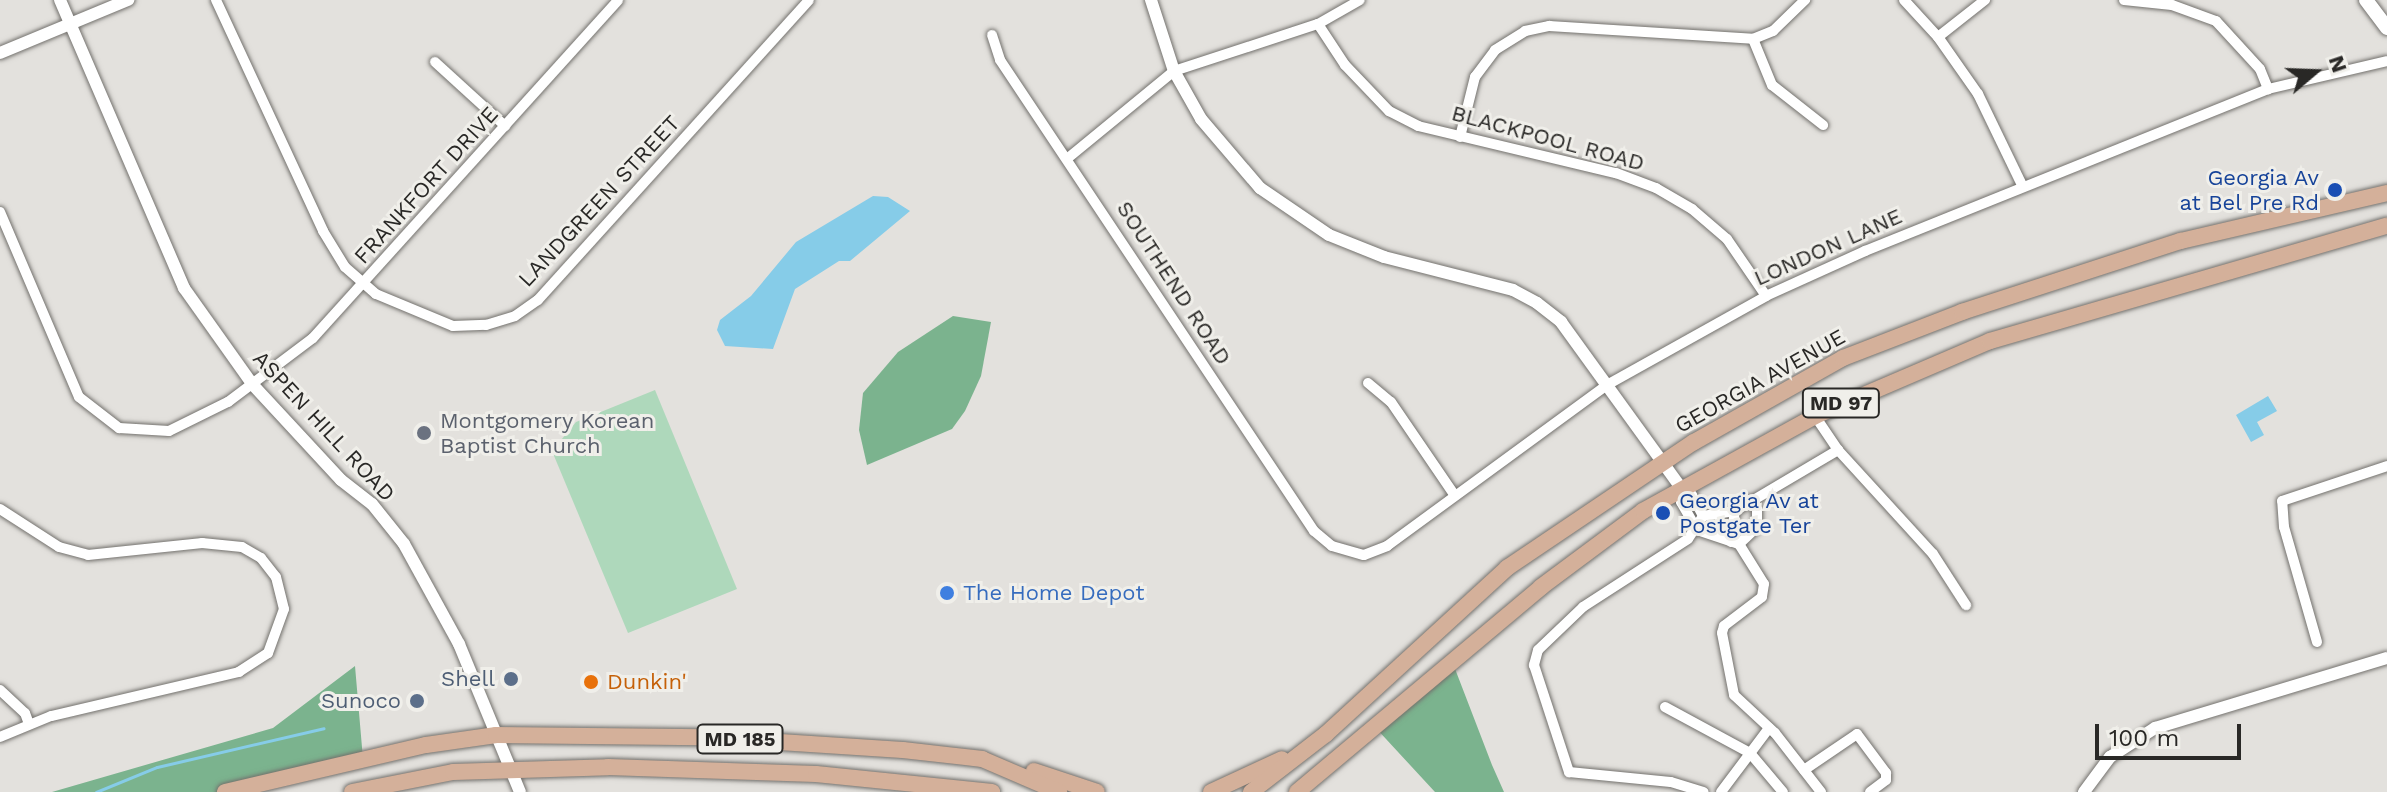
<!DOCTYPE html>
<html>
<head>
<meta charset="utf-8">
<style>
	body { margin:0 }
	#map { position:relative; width:2387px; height:792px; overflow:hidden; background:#e3e1dd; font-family:"Work Sans",sans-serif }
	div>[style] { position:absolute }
	.green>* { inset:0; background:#aed8bb }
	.forest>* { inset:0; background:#7bb38e }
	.water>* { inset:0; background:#86cce8 }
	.stream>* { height:3px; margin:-1.5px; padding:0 1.5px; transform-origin:1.5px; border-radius:1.5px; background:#86cce8 }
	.roads { filter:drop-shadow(0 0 2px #73716d) drop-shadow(0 0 2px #73716d) }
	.minor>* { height:10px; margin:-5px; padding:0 5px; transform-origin:5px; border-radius:5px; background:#fff }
	.tertiary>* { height:12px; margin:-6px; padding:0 6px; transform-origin:6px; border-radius:6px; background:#fff }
	.secondary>* { height:14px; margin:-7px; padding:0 7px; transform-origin:7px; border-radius:7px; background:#fff }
	.primary>* { height:16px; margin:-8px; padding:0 8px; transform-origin:8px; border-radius:8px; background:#d4b09a }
	.dots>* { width:22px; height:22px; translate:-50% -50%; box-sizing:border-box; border:4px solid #f0efea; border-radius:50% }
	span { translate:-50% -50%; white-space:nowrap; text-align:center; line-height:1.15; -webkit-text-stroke:6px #f0efea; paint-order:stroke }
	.shield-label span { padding:2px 6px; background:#f0efea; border:2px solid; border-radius:6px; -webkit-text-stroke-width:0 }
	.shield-label { font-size:20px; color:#292826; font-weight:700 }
	.street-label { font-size:22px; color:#292826 }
	.transit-label { font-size:22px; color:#164399 }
	.right { translate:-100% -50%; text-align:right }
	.left { translate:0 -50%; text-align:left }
	.worship-label { font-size:22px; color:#5b616d }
	.shop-label { font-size:22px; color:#366cbe }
	.service-label { font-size:22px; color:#4e5e75 }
	.food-label { font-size:22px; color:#c56008 }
	.north { position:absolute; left:2275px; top:32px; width:80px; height:80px; -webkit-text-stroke:6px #f0efea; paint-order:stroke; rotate:71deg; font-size:22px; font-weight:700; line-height:32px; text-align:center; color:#292826 }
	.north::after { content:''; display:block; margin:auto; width:28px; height:36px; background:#292826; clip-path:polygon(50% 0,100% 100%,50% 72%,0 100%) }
	.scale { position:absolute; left:2095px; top:724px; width:146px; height:36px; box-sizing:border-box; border:4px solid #292826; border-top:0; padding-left:10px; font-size:24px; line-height:28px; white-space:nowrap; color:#292826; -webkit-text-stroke:6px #f0efea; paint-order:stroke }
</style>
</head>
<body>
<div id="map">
	<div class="green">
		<i style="clip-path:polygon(655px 390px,737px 589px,628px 633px,552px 451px,576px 422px)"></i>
	</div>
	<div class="forest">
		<i style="clip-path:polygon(953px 316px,991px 322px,981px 376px,965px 411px,952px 429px,867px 465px,859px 430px,863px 393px,898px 352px)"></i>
		<i style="clip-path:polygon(1452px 661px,1492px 765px,1504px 792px,1435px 792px,1374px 726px)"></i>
		<i style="clip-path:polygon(355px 666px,363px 759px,225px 792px,52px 792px,273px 728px)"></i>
	</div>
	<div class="water">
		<i style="clip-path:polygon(873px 196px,888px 197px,910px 211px,850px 261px,839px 261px,795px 289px,773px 349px,725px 346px,717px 330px,720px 320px,751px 296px,796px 242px)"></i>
		<i style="clip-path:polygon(2268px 396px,2277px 411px,2257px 422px,2264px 435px,2251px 442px,2236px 415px)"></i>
	</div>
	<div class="stream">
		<i style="left:96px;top:792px;width:66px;rotate:-22.3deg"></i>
		<i style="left:157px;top:767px;width:171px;rotate:-13.1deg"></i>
	</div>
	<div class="roads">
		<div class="minor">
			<i style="left:216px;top:0;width:255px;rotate:65.1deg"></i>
			<i style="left:323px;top:231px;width:42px;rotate:58.6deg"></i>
			<i style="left:345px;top:267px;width:41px;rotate:41.1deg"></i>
			<i style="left:376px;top:294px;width:83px;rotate:22.6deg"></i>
			<i style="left:453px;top:326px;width:33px;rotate:-2deg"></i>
			<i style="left:486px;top:325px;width:30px;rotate:-17deg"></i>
			<i style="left:515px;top:316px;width:28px;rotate:-35deg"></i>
			<i style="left:538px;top:300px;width:404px;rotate:-47.9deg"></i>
			<i style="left:1904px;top:0;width:50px;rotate:47.4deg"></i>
			<i style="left:1938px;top:37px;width:70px;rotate:54.9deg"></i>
			<i style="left:1978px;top:94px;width:103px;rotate:64.2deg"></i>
			<i style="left:2124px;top:0;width:48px;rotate:5.9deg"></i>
			<i style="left:2172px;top:5px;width:47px;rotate:20deg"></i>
			<i style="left:2216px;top:21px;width:65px;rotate:47.5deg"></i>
			<i style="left:2260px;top:69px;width:22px;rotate:68deg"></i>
			<i style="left:1318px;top:24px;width:49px;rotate:56.6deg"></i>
			<i style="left:1345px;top:65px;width:64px;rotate:46.3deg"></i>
			<i style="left:1389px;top:111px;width:33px;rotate:27deg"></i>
			<i style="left:1418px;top:126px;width:204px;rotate:13.4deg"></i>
			<i style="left:1616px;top:173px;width:43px;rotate:20.6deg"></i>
			<i style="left:1656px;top:188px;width:42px;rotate:30.3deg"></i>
			<i style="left:1692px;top:209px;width:46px;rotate:40.6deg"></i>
			<i style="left:1727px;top:239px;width:69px;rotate:55.6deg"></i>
			<i style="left:992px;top:35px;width:26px;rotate:72deg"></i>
			<i style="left:1000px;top:60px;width:566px;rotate:56.31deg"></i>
			<i style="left:1314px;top:531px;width:23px;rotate:40deg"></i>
			<i style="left:1332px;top:546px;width:33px;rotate:16deg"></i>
			<i style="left:1364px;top:555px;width:25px;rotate:-21deg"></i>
			<i style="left:1387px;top:546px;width:273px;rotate:-36.2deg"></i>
			<i style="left:1607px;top:385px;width:182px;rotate:-29.2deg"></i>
			<i style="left:1766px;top:296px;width:109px;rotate:-24.4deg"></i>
			<i style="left:1865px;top:251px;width:434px;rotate:-21.9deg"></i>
			<i style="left:2268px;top:89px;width:122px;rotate:-13.2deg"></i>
			<i style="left:1938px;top:37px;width:60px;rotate:-38.2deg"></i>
			<i style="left:1753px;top:39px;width:50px;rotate:67.6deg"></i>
			<i style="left:1772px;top:85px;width:65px;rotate:38.1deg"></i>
			<i style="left:435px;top:62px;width:95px;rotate:42.4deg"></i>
			<i style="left:1460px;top:137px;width:62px;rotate:-76deg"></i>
			<i style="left:1475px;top:77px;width:34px;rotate:-53deg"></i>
			<i style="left:1495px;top:50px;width:36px;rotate:-32deg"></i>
			<i style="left:1525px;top:31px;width:25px;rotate:-12deg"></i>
			<i style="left:1549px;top:26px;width:204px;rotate:3.6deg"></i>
			<i style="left:1753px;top:39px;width:22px;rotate:-22deg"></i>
			<i style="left:1773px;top:31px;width:45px;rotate:-44.1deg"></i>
			<i style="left:1068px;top:158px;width:137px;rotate:-39.4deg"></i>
			<i style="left:1174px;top:71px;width:151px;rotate:-18.1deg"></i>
			<i style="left:1318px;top:24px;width:48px;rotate:-29.7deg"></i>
			<i style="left:0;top:212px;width:201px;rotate:66.9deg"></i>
			<i style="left:79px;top:397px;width:51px;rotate:37.8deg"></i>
			<i style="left:119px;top:428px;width:50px;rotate:3.4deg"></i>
			<i style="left:169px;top:431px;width:66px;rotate:-26.2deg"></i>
			<i style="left:228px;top:402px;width:106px;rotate:-37deg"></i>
			<i style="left:313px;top:338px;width:455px;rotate:-47.9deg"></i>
			<i style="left:1368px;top:383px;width:30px;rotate:40deg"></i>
			<i style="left:1391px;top:402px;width:110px;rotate:55.7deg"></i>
			<i style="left:1815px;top:416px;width:41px;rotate:55.9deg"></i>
			<i style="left:1838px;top:450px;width:141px;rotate:47.6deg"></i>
			<i style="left:1933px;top:554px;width:61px;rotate:57.1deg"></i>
			<i style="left:0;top:509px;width:70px;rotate:32.8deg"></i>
			<i style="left:59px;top:547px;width:30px;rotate:15deg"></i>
			<i style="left:88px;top:555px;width:115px;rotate:-6deg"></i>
			<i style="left:202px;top:543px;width:40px;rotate:5.7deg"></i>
			<i style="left:242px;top:547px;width:22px;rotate:30deg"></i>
			<i style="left:261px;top:558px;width:24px;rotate:52deg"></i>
			<i style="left:276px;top:577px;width:33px;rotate:76deg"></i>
			<i style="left:284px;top:609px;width:47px;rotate:110deg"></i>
			<i style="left:268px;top:653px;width:35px;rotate:147deg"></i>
			<i style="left:239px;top:672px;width:193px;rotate:166.8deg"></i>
			<i style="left:51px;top:716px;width:55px;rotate:157.6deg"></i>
			<i style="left:1703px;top:516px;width:27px;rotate:123deg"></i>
			<i style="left:1688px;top:539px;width:125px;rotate:147.1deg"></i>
			<i style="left:1583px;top:607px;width:62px;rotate:136.3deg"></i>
			<i style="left:1538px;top:650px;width:16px;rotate:105deg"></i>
			<i style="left:1534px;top:665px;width:113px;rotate:71.9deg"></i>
			<i style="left:1569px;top:772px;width:102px;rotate:5.6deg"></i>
			<i style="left:1671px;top:782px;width:34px;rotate:17deg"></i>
			<i style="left:1703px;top:516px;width:24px;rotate:-118deg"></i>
			<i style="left:1692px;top:495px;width:12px;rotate:-149deg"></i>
			<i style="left:1682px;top:489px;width:13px;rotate:94deg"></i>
			<i style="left:1681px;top:502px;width:32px;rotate:60deg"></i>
			<i style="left:1697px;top:530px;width:44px;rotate:18.4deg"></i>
			<i style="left:1739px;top:544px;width:47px;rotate:58deg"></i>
			<i style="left:1764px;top:584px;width:13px;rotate:99deg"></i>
			<i style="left:1762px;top:597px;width:48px;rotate:142.7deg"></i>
			<i style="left:1724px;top:626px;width:7px;rotate:106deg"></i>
			<i style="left:1722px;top:633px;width:63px;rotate:79deg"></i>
			<i style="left:1734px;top:695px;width:56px;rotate:42.8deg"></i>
			<i style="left:1775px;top:733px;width:75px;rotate:52.1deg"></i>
			<i style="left:1703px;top:516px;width:32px;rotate:-9deg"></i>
			<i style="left:1735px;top:511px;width:120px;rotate:-30.6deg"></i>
			<i style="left:1731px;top:542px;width:31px;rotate:-83deg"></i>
			<i style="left:1739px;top:544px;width:25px;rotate:-43deg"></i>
			<i style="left:1757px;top:527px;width:18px;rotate:-90deg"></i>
			<i style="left:1757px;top:509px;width:12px;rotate:-132deg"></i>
			<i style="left:2317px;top:642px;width:120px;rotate:-106deg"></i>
			<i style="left:2284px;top:527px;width:26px;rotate:-94deg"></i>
			<i style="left:2282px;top:501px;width:111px;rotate:-18.4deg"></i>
			<i style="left:0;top:690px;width:34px;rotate:43deg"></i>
			<i style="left:25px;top:713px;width:12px;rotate:70deg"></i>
			<i style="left:1665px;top:707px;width:97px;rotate:28.4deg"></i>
			<i style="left:1750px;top:753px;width:51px;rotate:49.8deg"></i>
			<i style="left:1804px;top:770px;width:64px;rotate:-34.2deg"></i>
			<i style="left:1857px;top:734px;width:49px;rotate:53.4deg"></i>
			<i style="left:1886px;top:773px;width:7px;rotate:90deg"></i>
			<i style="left:1886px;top:780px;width:20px;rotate:143deg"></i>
			<i style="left:1721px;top:792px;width:80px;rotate:-53.1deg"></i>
		</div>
		<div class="tertiary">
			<i style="left:60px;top:0;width:314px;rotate:66.7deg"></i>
			<i style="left:184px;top:288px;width:119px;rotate:54.6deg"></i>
			<i style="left:253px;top:385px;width:129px;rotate:47.2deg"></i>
			<i style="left:341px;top:480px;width:39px;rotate:38deg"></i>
			<i style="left:372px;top:504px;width:51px;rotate:51.3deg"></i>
			<i style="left:404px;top:544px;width:114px;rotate:61.2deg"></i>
			<i style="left:459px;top:644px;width:160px;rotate:67.6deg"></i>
			<i style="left:1151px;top:0;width:75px;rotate:72.1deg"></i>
			<i style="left:1174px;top:71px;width:55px;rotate:60.6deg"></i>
			<i style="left:1201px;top:119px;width:91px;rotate:49.5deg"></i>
			<i style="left:1260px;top:188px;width:83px;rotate:34.3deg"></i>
			<i style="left:1329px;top:235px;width:59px;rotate:21.8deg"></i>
			<i style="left:1384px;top:257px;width:133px;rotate:14.3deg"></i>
			<i style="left:1513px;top:290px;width:27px;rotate:28deg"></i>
			<i style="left:1537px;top:303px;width:31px;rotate:38deg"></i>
			<i style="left:1561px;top:322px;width:206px;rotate:54.1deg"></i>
			<i style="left:0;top:53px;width:139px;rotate:-22.5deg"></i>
			<i style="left:2084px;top:792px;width:44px;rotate:-53.4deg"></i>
			<i style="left:2110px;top:757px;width:54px;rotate:-32.8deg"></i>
			<i style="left:2155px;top:728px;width:242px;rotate:-16.8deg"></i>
		</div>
		<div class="secondary">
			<i style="left:2366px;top:0;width:35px;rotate:53deg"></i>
		</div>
		<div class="primary">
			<i style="left:1034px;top:771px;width:66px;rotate:18.4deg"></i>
			<i style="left:225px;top:792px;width:206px;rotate:-13.2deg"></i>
			<i style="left:426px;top:745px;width:71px;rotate:-8.1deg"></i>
			<i style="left:496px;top:735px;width:207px;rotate:0.6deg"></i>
			<i style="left:703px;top:737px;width:200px;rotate:3.7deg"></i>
			<i style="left:903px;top:750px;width:80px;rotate:6.5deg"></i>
			<i style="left:982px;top:759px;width:84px;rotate:23.2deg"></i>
			<i style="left:352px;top:792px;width:103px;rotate:-11.2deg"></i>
			<i style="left:453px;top:772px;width:155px;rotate:-1.8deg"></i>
			<i style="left:608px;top:767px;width:208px;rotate:1.9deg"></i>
			<i style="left:816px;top:774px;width:177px;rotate:5.8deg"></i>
			<i style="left:1211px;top:792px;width:78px;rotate:-24.9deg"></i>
			<i style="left:1251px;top:792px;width:95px;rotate:-37.7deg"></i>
			<i style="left:1326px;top:734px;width:246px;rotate:-42.5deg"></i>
			<i style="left:1507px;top:568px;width:225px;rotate:-34deg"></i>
			<i style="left:1694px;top:442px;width:171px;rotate:-29.4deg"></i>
			<i style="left:1843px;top:358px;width:128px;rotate:-21.1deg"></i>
			<i style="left:1962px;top:312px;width:230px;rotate:-18deg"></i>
			<i style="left:2181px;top:241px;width:212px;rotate:-13.1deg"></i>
			<i style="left:1297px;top:792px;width:319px;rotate:-40deg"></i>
			<i style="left:1541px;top:587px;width:127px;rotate:-36.7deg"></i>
			<i style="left:1643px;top:511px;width:196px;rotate:-28.9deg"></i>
			<i style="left:1815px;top:416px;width:190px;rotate:-23.2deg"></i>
			<i style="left:1990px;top:341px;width:413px;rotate:-16.2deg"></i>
		</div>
	</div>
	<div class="dots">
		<i style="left:2335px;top:190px;background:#1a4fb4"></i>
		<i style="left:424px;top:433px;background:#6b7280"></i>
		<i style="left:1663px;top:513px;background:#1a4fb4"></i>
		<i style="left:947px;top:593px;background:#3f7fe0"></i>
		<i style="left:511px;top:679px;background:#5c6f8a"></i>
		<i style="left:591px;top:682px;background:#e8710a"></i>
		<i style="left:417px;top:701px;background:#5c6f8a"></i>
	</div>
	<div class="shield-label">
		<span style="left:1841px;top:403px">MD 97</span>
		<span style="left:740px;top:739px">MD 185</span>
	</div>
	<div class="street-label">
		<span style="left:1548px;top:138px;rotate:15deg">BLACKPOOL ROAD</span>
		<span style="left:426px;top:185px;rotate:-48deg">FRANKFORT DRIVE</span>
		<span style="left:599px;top:201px;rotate:-47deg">LANDGREEN STREET</span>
		<span style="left:1828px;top:247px;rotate:-24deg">LONDON LANE</span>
		<span style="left:1174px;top:283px;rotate:57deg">SOUTHEND ROAD</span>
		<span style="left:1760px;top:381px;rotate:-29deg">GEORGIA AVENUE</span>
		<span style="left:324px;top:426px;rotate:47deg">ASPEN HILL ROAD</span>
	</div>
	<div class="transit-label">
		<span class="right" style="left:2319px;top:190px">Georgia Av<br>at Bel Pre Rd</span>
		<span class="left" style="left:1679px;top:513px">Georgia Av at<br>Postgate Ter</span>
	</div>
	<div class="worship-label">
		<span class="left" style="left:440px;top:433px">Montgomery Korean<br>Baptist Church</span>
	</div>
	<div class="shop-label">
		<span class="left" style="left:963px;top:593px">The Home Depot</span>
	</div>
	<div class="service-label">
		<span class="right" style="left:495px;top:679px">Shell</span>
		<span class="right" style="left:401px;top:701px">Sunoco</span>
	</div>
	<div class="food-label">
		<span class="left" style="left:607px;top:682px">Dunkin'</span>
	</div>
	<div class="north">N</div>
	<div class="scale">100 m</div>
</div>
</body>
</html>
